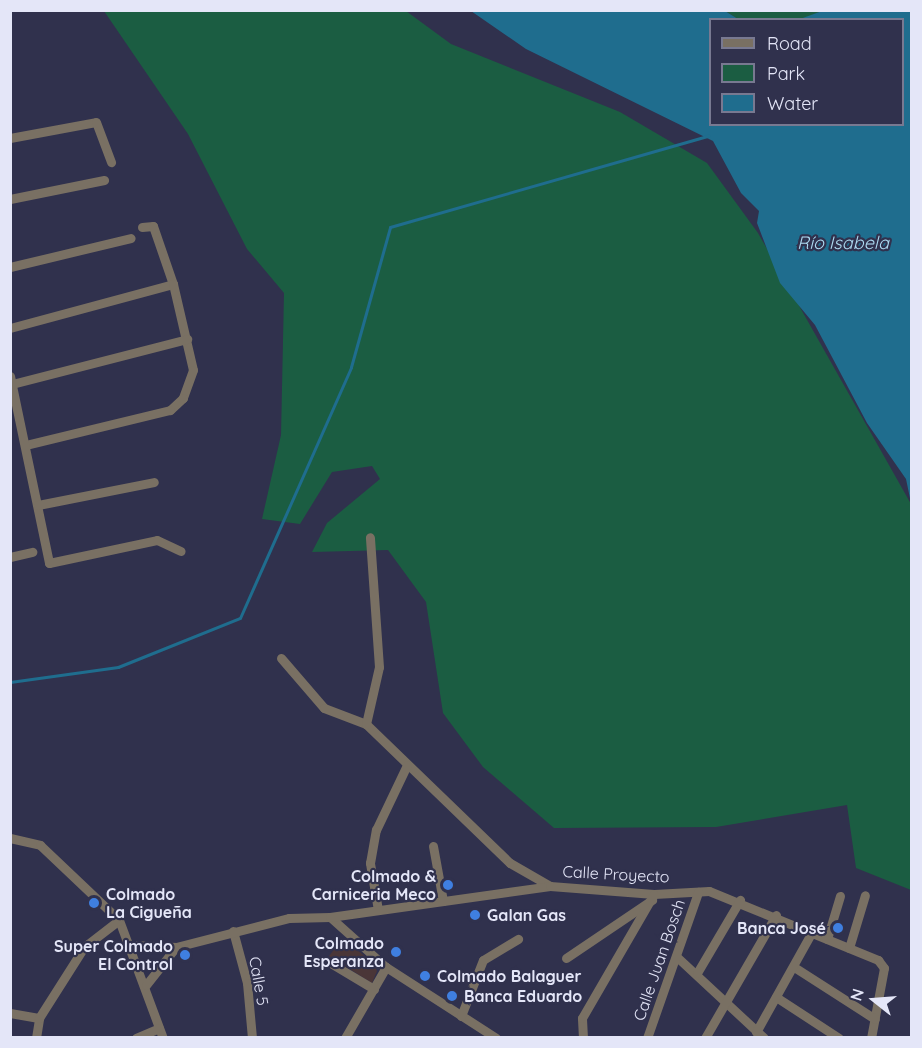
<!DOCTYPE html>
<html>
<head>
<meta charset="utf-8">
<style>
	body { margin:0 }
	#map { position:relative; width:922px; height:1048px; overflow:hidden; background:#30314d; font-family:Quicksand,sans-serif }
	div>[style] { position:absolute }
	.education>* { inset:0; background:#4a3638 }
	.green>* { inset:0; background:#1b5d42 }
	.water>* { inset:0; background:#1f6d8e }
	.stream>* { height:3px; margin:-1.5px; padding:0 1.5px; transform-origin:1.5px; border-radius:1.5px; background:#1f6d8e }
	.minor>* { height:9px; margin:-4.5px; padding:0 4.5px; transform-origin:4.5px; border-radius:4.5px; background:#797063 }
	.dots>* { width:16px; height:16px; translate:-50% -50%; box-sizing:border-box; border:3px solid #30314d; border-radius:50% }
	span { translate:-50% -50%; white-space:nowrap; text-align:center; line-height:1.15; -webkit-text-stroke:4.5px #30314d; paint-order:stroke }
	.street-label { font-size:16px; color:#e4e6f8 }
	.poi-label { font-size:16px; color:#e4e6f8; font-weight:700 }
	.right { translate:-100% -50%; text-align:right }
	.left { translate:0 -50%; text-align:left }
	.water-label { font-size:18px; color:#aedbf2; font-style:italic }
	.frame { position:absolute; inset:0; border:12px solid #e4e6f8; pointer-events:none }
	.legend { position:absolute; left:709px; top:18px; width:195px; height:108px; box-sizing:border-box; background:#30314d; border:2px solid #787991; margin:0; padding:8px 10px; list-style:none; font-size:18px; color:#e4e6f8 }
	.legend li { display:flex; align-items:center; gap:12px; height:30px }
	.legend b { width:30px; border:2px solid #787991 }
	.north { position:absolute; left:844px; top:970px; width:60px; height:60px; -webkit-text-stroke:4px #30314d; paint-order:stroke; rotate:287deg; font-size:16px; font-weight:700; line-height:24px; text-align:center; color:#e4e6f8 }
	.north::after { content:''; display:block; margin:auto; width:21px; height:27px; background:#e4e6f8; clip-path:polygon(50% 0,100% 100%,50% 72%,0 100%) }
</style>
</head>
<body>
<div id="map">
	<div class="education">
		<i style="clip-path:polygon(343px 938px,373px 963px,377px 971px,372px 983px,329px 956px)"></i>
	</div>
	<div class="green">
		<i style="clip-path:polygon(104px 11px,406px 11px,451px 44px,620px 112px,707px 163px,758px 233px,911px 504px,911px 890px,856px 868px,847px 805px,716px 827px,554px 828px,483px 767px,443px 713px,426px 602px,388px 550px,312px 552px,327px 523px,380px 479px,372px 466px,332px 472px,300px 524px,262px 519px,281px 435px,284px 293px,247px 249px,188px 134px)"></i>
		<i style="clip-path:polygon(725px 11px,822px 11px,800px 20px,738px 19px)"></i>
	</div>
	<div class="water">
		<i style="clip-path:polygon(471px 11px,725px 11px,738px 19px,710px 20px,710px 124px,902px 124px,902px 20px,800px 19px,822px 11px,911px 11px,911px 503px,906px 479px,867px 423px,815px 325px,780px 283px,757px 223px,759px 211px,741px 193px,713px 141px,526px 49px)"></i>
	</div>
	<div class="stream">
		<i style="left:10px;top:682px;width:109px;rotate:-7.9deg"></i>
		<i style="left:118px;top:667px;width:131px;rotate:-21.9deg"></i>
		<i style="left:240px;top:618px;width:274px;rotate:-66.1deg"></i>
		<i style="left:351px;top:367px;width:145px;rotate:-74.4deg"></i>
		<i style="left:390px;top:227px;width:331px;rotate:-16deg"></i>
	</div>
	<div class="minor">
		<i style="left:10px;top:138px;width:87px;rotate:-10.5deg"></i>
		<i style="left:96px;top:122px;width:43px;rotate:69.4deg"></i>
		<i style="left:10px;top:199px;width:96px;rotate:-11.4deg"></i>
		<i style="left:142px;top:227px;width:11px;rotate:-5deg"></i>
		<i style="left:153px;top:226px;width:61px;rotate:71deg"></i>
		<i style="left:10px;top:267px;width:124px;rotate:-13.5deg"></i>
		<i style="left:10px;top:328px;width:169px;rotate:-15.1deg"></i>
		<i style="left:173px;top:284px;width:88px;rotate:76.9deg"></i>
		<i style="left:193px;top:370px;width:30px;rotate:110deg"></i>
		<i style="left:183px;top:398px;width:18px;rotate:137deg"></i>
		<i style="left:170px;top:410px;width:149px;rotate:166.4deg"></i>
		<i style="left:10px;top:376px;width:191px;rotate:78.2deg"></i>
		<i style="left:49px;top:563px;width:110px;rotate:-12deg"></i>
		<i style="left:157px;top:540px;width:26px;rotate:25deg"></i>
		<i style="left:12px;top:384px;width:181px;rotate:-14.4deg"></i>
		<i style="left:38px;top:505px;width:118px;rotate:-11.2deg"></i>
		<i style="left:10px;top:557px;width:23px;rotate:-13deg"></i>
		<i style="left:281px;top:658px;width:66px;rotate:49.3deg"></i>
		<i style="left:324px;top:708px;width:45px;rotate:20.9deg"></i>
		<i style="left:366px;top:724px;width:200px;rotate:44deg"></i>
		<i style="left:510px;top:863px;width:46px;rotate:29.9deg"></i>
		<i style="left:366px;top:724px;width:58px;rotate:-77.2deg"></i>
		<i style="left:379px;top:667px;width:130px;rotate:-94deg"></i>
		<i style="left:10px;top:838px;width:31px;rotate:13deg"></i>
		<i style="left:40px;top:845px;width:109px;rotate:43.5deg"></i>
		<i style="left:119px;top:920px;width:126px;rotate:69.6deg"></i>
		<i style="left:433px;top:846px;width:56px;rotate:79.7deg"></i>
		<i style="left:378px;top:910px;width:48px;rotate:-99.7deg"></i>
		<i style="left:370px;top:863px;width:34px;rotate:-80deg"></i>
		<i style="left:376px;top:830px;width:72px;rotate:-64.5deg"></i>
		<i style="left:330px;top:917px;width:75px;rotate:41.8deg"></i>
		<i style="left:386px;top:967px;width:131px;rotate:32.8deg"></i>
		<i style="left:233px;top:931px;width:54px;rotate:74.9deg"></i>
		<i style="left:247px;top:983px;width:55px;rotate:84.8deg"></i>
		<i style="left:827px;top:939px;width:45px;rotate:-73.2deg"></i>
		<i style="left:132px;top:945px;width:44px;rotate:2.6deg"></i>
		<i style="left:176px;top:947px;width:117px;rotate:-14.4deg"></i>
		<i style="left:289px;top:918px;width:41px;rotate:-1.4deg"></i>
		<i style="left:330px;top:917px;width:222px;rotate:-8deg"></i>
		<i style="left:550px;top:886px;width:104px;rotate:4.4deg"></i>
		<i style="left:654px;top:894px;width:55px;rotate:-3.1deg"></i>
		<i style="left:709px;top:891px;width:183px;rotate:22.2deg"></i>
		<i style="left:878px;top:960px;width:10px;rotate:53deg"></i>
		<i style="left:884px;top:968px;width:71px;rotate:100.5deg"></i>
		<i style="left:849px;top:948px;width:55px;rotate:-73.2deg"></i>
		<i style="left:566px;top:958px;width:104px;rotate:-34deg"></i>
		<i style="left:678px;top:958px;width:117px;rotate:42.9deg"></i>
		<i style="left:332px;top:964px;width:49px;rotate:30.8deg"></i>
		<i style="left:794px;top:967px;width:96px;rotate:32.7deg"></i>
		<i style="left:697px;top:973px;width:85px;rotate:-59.5deg"></i>
		<i style="left:146px;top:985px;width:48px;rotate:-51.7deg"></i>
		<i style="left:776px;top:997px;width:75px;rotate:33.1deg"></i>
		<i style="left:10px;top:1013px;width:29px;rotate:10deg"></i>
		<i style="left:461px;top:1016px;width:60px;rotate:-68.6deg"></i>
		<i style="left:483px;top:960px;width:41px;rotate:-31deg"></i>
		<i style="left:756px;top:1032px;width:115px;rotate:-60.8deg"></i>
		<i style="left:36px;top:1038px;width:20px;rotate:-81deg"></i>
		<i style="left:39px;top:1018px;width:84px;rotate:-57.6deg"></i>
		<i style="left:84px;top:947px;width:44px;rotate:-37.6deg"></i>
		<i style="left:136px;top:1038px;width:25px;rotate:-23deg"></i>
		<i style="left:345px;top:1038px;width:82px;rotate:-60deg"></i>
		<i style="left:583px;top:1038px;width:20px;rotate:-93deg"></i>
		<i style="left:582px;top:1018px;width:143px;rotate:-59.9deg"></i>
		<i style="left:647px;top:1038px;width:155px;rotate:-70.7deg"></i>
		<i style="left:705px;top:1038px;width:142px;rotate:-60deg"></i>
	</div>
	<div class="dots">
		<i style="left:448px;top:885px;background:#3f7fe0"></i>
		<i style="left:94px;top:903px;background:#3f7fe0"></i>
		<i style="left:475px;top:915px;background:#3f7fe0"></i>
		<i style="left:838px;top:928px;background:#3f7fe0"></i>
		<i style="left:396px;top:952px;background:#3f7fe0"></i>
		<i style="left:185px;top:955px;background:#3f7fe0"></i>
		<i style="left:425px;top:976px;background:#3f7fe0"></i>
		<i style="left:452px;top:996px;background:#3f7fe0"></i>
	</div>
	<div class="street-label">
		<span style="left:616px;top:874px;rotate:3deg">Calle Proyecto</span>
		<span style="left:659px;top:960px;rotate:-71deg">Calle Juan Bosch</span>
		<span style="left:259px;top:981px;rotate:80deg">Calle 5</span>
	</div>
	<div class="poi-label">
		<span class="right" style="left:436px;top:885px">Colmado &amp;<br>Carniceria Meco</span>
		<span class="left" style="left:106px;top:903px">Colmado<br>La Cigueña</span>
		<span class="left" style="left:487px;top:915px">Galan Gas</span>
		<span class="right" style="left:826px;top:928px">Banca José</span>
		<span class="right" style="left:384px;top:952px">Colmado<br>Esperanza</span>
		<span class="right" style="left:173px;top:955px">Super Colmado<br>El Control</span>
		<span class="left" style="left:437px;top:976px">Colmado Balaguer</span>
		<span class="left" style="left:464px;top:996px">Banca Eduardo</span>
	</div>
	<div class="water-label">
		<span style="left:843px;top:243px">Río Isabela</span>
	</div>
	<div class="frame"></div>
	<ul class="legend">
	<li><b style="height:8px;background:#797063"></b>Road</li>
	<li><b style="height:16px;background:#1b5d42"></b>Park</li>
	<li><b style="height:16px;background:#1f6d8e"></b>Water</li>
	</ul>
	<div class="north">N</div>
</div>
</body>
</html>
